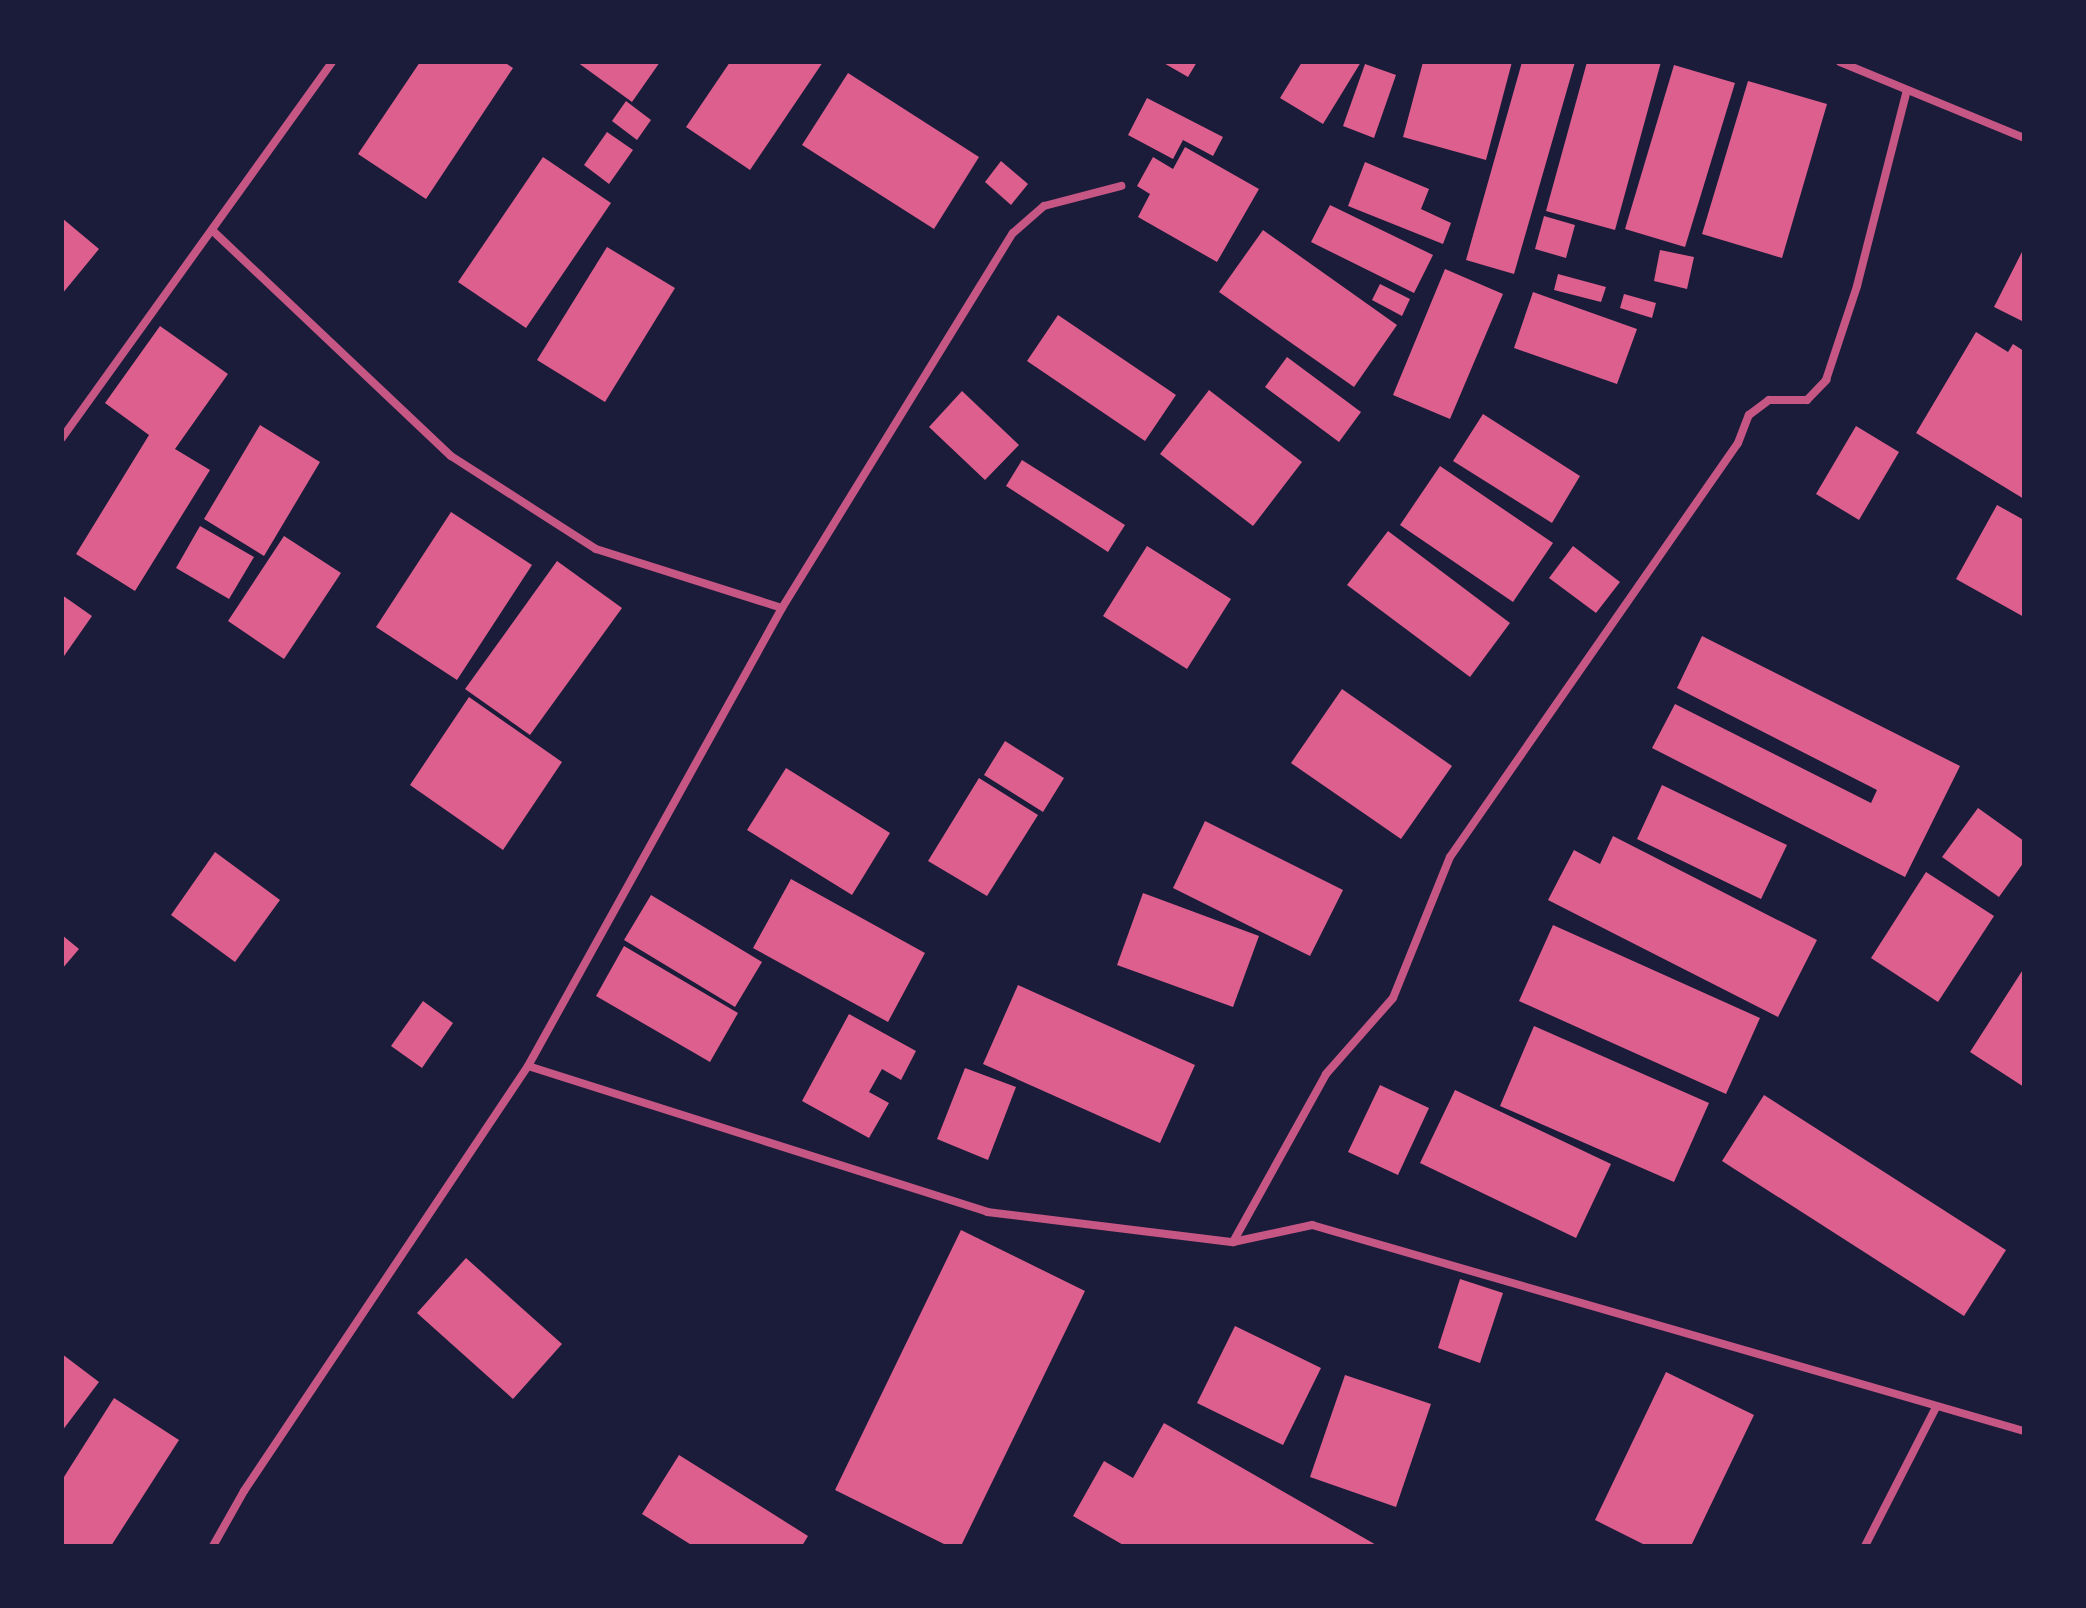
<!DOCTYPE html>
<html>
<head>
<meta charset="utf-8">
<style>
	body { margin:0 }
	#map { position:relative; width:2086px; height:1608px; overflow:hidden; background:#1b1b3a; font-family:Barlow,sans-serif }
	div>[style] { position:absolute }
	.building>* { inset:0; background:#dd5f8e }
	.minor>* { height:8px; margin:-4px; padding:0 4px; transform-origin:4px; border-radius:4px; background:#c65784 }
	span { translate:-50% -50%; white-space:nowrap; text-align:center; line-height:1.15; -webkit-text-stroke:6px #1b1b3a; paint-order:stroke }
	.frame { position:absolute; inset:0; border:64px solid #1b1b3a; pointer-events:none }
</style>
</head>
<body>
<div id="map">
	<div class="building">
		<i style="clip-path:polygon(420px 62px,504px 62px,513px 68px,426px 199px,358px 154px)"></i>
		<i style="clip-path:polygon(577px 62px,660px 62px,632px 102px)"></i>
		<i style="clip-path:polygon(730px 62px,823px 62px,750px 170px,686px 127px)"></i>
		<i style="clip-path:polygon(1162px 62px,1197px 62px,1188px 77px)"></i>
		<i style="clip-path:polygon(1302px 62px,1361px 62px,1323px 124px,1280px 98px)"></i>
		<i style="clip-path:polygon(1423px 62px,1512px 62px,1486px 160px,1403px 137px)"></i>
		<i style="clip-path:polygon(1522px 62px,1575px 62px,1514px 274px,1466px 260px)"></i>
		<i style="clip-path:polygon(1587px 62px,1661px 62px,1615px 230px,1546px 211px)"></i>
		<i style="clip-path:polygon(1365px 64px,1396px 75px,1374px 138px,1343px 126px)"></i>
		<i style="clip-path:polygon(1674px 65px,1735px 83px,1685px 247px,1625px 229px)"></i>
		<i style="clip-path:polygon(848px 73px,979px 157px,934px 229px,802px 145px)"></i>
		<i style="clip-path:polygon(1748px 81px,1827px 104px,1782px 258px,1702px 234px)"></i>
		<i style="clip-path:polygon(1147px 98px,1223px 137px,1213px 156px,1183px 140px,1173px 159px,1128px 135px)"></i>
		<i style="clip-path:polygon(626px 101px,651px 120px,637px 140px,612px 121px)"></i>
		<i style="clip-path:polygon(607px 132px,633px 150px,609px 184px,584px 165px)"></i>
		<i style="clip-path:polygon(1185px 147px,1259px 189px,1217px 262px,1138px 217px,1150px 194px,1137px 186px,1153px 157px,1173px 169px)"></i>
		<i style="clip-path:polygon(543px 157px,611px 203px,526px 328px,458px 282px)"></i>
		<i style="clip-path:polygon(1001px 161px,1028px 184px,1011px 205px,985px 182px)"></i>
		<i style="clip-path:polygon(1365px 162px,1429px 189px,1421px 209px,1451px 223px,1443px 244px,1348px 206px)"></i>
		<i style="clip-path:polygon(1330px 205px,1433px 255px,1414px 293px,1311px 242px)"></i>
		<i style="clip-path:polygon(1544px 216px,1575px 225px,1566px 258px,1535px 249px)"></i>
		<i style="clip-path:polygon(62px 218px,99px 249px,62px 294px)"></i>
		<i style="clip-path:polygon(1263px 230px,1397px 325px,1354px 387px,1219px 292px)"></i>
		<i style="clip-path:polygon(607px 247px,675px 288px,605px 402px,537px 360px)"></i>
		<i style="clip-path:polygon(2024px 248px,2024px 322px,1994px 307px)"></i>
		<i style="clip-path:polygon(1660px 250px,1694px 257px,1687px 289px,1654px 281px)"></i>
		<i style="clip-path:polygon(1445px 269px,1503px 294px,1450px 419px,1393px 395px)"></i>
		<i style="clip-path:polygon(1558px 274px,1606px 287px,1601px 302px,1554px 290px)"></i>
		<i style="clip-path:polygon(1380px 284px,1410px 299px,1402px 316px,1372px 300px)"></i>
		<i style="clip-path:polygon(1533px 292px,1637px 329px,1617px 384px,1514px 348px)"></i>
		<i style="clip-path:polygon(1624px 294px,1656px 303px,1652px 318px,1620px 308px)"></i>
		<i style="clip-path:polygon(1058px 315px,1176px 395px,1145px 441px,1027px 361px)"></i>
		<i style="clip-path:polygon(160px 326px,228px 374px,175px 449px,210px 470px,135px 591px,76px 554px,149px 435px,105px 403px)"></i>
		<i style="clip-path:polygon(1976px 332px,2008px 352px,2013px 344px,2024px 351px,2024px 499px,1916px 433px)"></i>
		<i style="clip-path:polygon(1287px 357px,1361px 412px,1339px 442px,1265px 387px)"></i>
		<i style="clip-path:polygon(1209px 390px,1302px 462px,1253px 526px,1160px 454px)"></i>
		<i style="clip-path:polygon(962px 391px,1019px 445px,985px 480px,929px 427px)"></i>
		<i style="clip-path:polygon(1483px 414px,1580px 476px,1552px 523px,1453px 461px)"></i>
		<i style="clip-path:polygon(260px 425px,320px 462px,264px 556px,204px 519px)"></i>
		<i style="clip-path:polygon(1856px 426px,1899px 452px,1859px 520px,1816px 494px)"></i>
		<i style="clip-path:polygon(1022px 460px,1125px 525px,1108px 552px,1006px 486px)"></i>
		<i style="clip-path:polygon(1440px 466px,1553px 543px,1513px 602px,1400px 525px)"></i>
		<i style="clip-path:polygon(1997px 505px,2024px 520px,2024px 617px,1956px 579px)"></i>
		<i style="clip-path:polygon(451px 512px,532px 565px,457px 680px,376px 627px)"></i>
		<i style="clip-path:polygon(200px 526px,254px 557px,229px 599px,176px 568px)"></i>
		<i style="clip-path:polygon(1388px 531px,1510px 623px,1470px 677px,1347px 585px)"></i>
		<i style="clip-path:polygon(284px 536px,341px 573px,284px 659px,228px 621px)"></i>
		<i style="clip-path:polygon(1147px 546px,1231px 599px,1187px 669px,1103px 616px)"></i>
		<i style="clip-path:polygon(1573px 546px,1620px 582px,1596px 613px,1549px 578px)"></i>
		<i style="clip-path:polygon(557px 561px,622px 608px,530px 735px,465px 689px)"></i>
		<i style="clip-path:polygon(62px 595px,92px 616px,62px 659px)"></i>
		<i style="clip-path:polygon(1702px 636px,1960px 766px,1905px 877px,1652px 748px,1675px 704px,1871px 803px,1877px 790px,1677px 688px)"></i>
		<i style="clip-path:polygon(1342px 689px,1452px 766px,1401px 839px,1291px 763px)"></i>
		<i style="clip-path:polygon(469px 697px,562px 762px,503px 850px,410px 785px)"></i>
		<i style="clip-path:polygon(1005px 741px,1064px 778px,1043px 812px,984px 775px)"></i>
		<i style="clip-path:polygon(786px 768px,890px 833px,852px 895px,747px 830px)"></i>
		<i style="clip-path:polygon(979px 778px,1038px 815px,987px 896px,928px 861px)"></i>
		<i style="clip-path:polygon(1662px 785px,1787px 845px,1761px 899px,1637px 839px)"></i>
		<i style="clip-path:polygon(1978px 808px,2024px 841px,2024px 862px,1999px 897px,1942px 857px)"></i>
		<i style="clip-path:polygon(1205px 821px,1343px 890px,1310px 956px,1173px 888px)"></i>
		<i style="clip-path:polygon(1613px 836px,1817px 940px,1778px 1017px,1548px 900px,1574px 850px,1600px 864px)"></i>
		<i style="clip-path:polygon(215px 852px,280px 900px,235px 962px,171px 915px)"></i>
		<i style="clip-path:polygon(1926px 872px,1994px 916px,1938px 1002px,1871px 958px)"></i>
		<i style="clip-path:polygon(791px 879px,925px 953px,888px 1022px,753px 948px)"></i>
		<i style="clip-path:polygon(1143px 893px,1259px 936px,1233px 1007px,1117px 965px)"></i>
		<i style="clip-path:polygon(651px 895px,762px 962px,735px 1007px,624px 940px)"></i>
		<i style="clip-path:polygon(1553px 925px,1760px 1018px,1726px 1094px,1519px 1001px)"></i>
		<i style="clip-path:polygon(62px 935px,79px 949px,62px 969px)"></i>
		<i style="clip-path:polygon(624px 946px,738px 1013px,710px 1062px,596px 996px)"></i>
		<i style="clip-path:polygon(2024px 968px,2024px 1087px,1970px 1052px)"></i>
		<i style="clip-path:polygon(1018px 985px,1195px 1065px,1160px 1143px,983px 1064px)"></i>
		<i style="clip-path:polygon(423px 1001px,453px 1023px,422px 1068px,391px 1046px)"></i>
		<i style="clip-path:polygon(849px 1014px,916px 1051px,901px 1080px,882px 1069px,869px 1092px,889px 1103px,869px 1138px,802px 1101px)"></i>
		<i style="clip-path:polygon(1534px 1026px,1709px 1103px,1674px 1182px,1500px 1106px)"></i>
		<i style="clip-path:polygon(965px 1068px,1016px 1087px,988px 1160px,937px 1139px)"></i>
		<i style="clip-path:polygon(1380px 1085px,1429px 1108px,1398px 1175px,1348px 1152px)"></i>
		<i style="clip-path:polygon(1455px 1090px,1611px 1164px,1576px 1238px,1420px 1163px)"></i>
		<i style="clip-path:polygon(1764px 1095px,2006px 1250px,1964px 1316px,1722px 1161px)"></i>
		<i style="clip-path:polygon(961px 1230px,1085px 1291px,961px 1546px,948px 1546px,835px 1490px)"></i>
		<i style="clip-path:polygon(466px 1258px,562px 1344px,513px 1399px,417px 1313px)"></i>
		<i style="clip-path:polygon(1460px 1279px,1503px 1293px,1480px 1363px,1438px 1348px)"></i>
		<i style="clip-path:polygon(1235px 1326px,1321px 1368px,1283px 1445px,1197px 1403px)"></i>
		<i style="clip-path:polygon(62px 1354px,99px 1382px,62px 1431px)"></i>
		<i style="clip-path:polygon(1666px 1372px,1754px 1415px,1691px 1546px,1647px 1546px,1595px 1520px)"></i>
		<i style="clip-path:polygon(1345px 1375px,1431px 1404px,1396px 1507px,1310px 1477px)"></i>
		<i style="clip-path:polygon(114px 1398px,179px 1440px,111px 1546px,62px 1546px,62px 1480px)"></i>
		<i style="clip-path:polygon(1164px 1423px,1378px 1546px,1125px 1546px,1073px 1516px,1104px 1461px,1133px 1478px)"></i>
		<i style="clip-path:polygon(679px 1455px,808px 1536px,802px 1546px,693px 1546px,642px 1514px)"></i>
	</div>
	<div class="minor">
		<i style="left:1840px;top:62px;width:199px;rotate:22.4deg"></i>
		<i style="left:214px;top:232px;width:326px;rotate:43.4deg"></i>
		<i style="left:451px;top:456px;width:172px;rotate:32.7deg"></i>
		<i style="left:596px;top:549px;width:195px;rotate:17.6deg"></i>
		<i style="left:782px;top:608px;width:440px;rotate:-58.4deg"></i>
		<i style="left:1013px;top:233px;width:41px;rotate:-41.1deg"></i>
		<i style="left:1044px;top:206px;width:80px;rotate:-14.6deg"></i>
		<i style="left:62px;top:438px;width:463px;rotate:-54.3deg"></i>
		<i style="left:528px;top:1066px;width:524px;rotate:-60.99deg"></i>
		<i style="left:1233px;top:1242px;width:192px;rotate:-61deg"></i>
		<i style="left:1326px;top:1074px;width:101px;rotate:-48.6deg"></i>
		<i style="left:1393px;top:998px;width:152px;rotate:-68deg"></i>
		<i style="left:1450px;top:857px;width:504px;rotate:-55.18deg"></i>
		<i style="left:1738px;top:443px;width:30px;rotate:-69deg"></i>
		<i style="left:1749px;top:415px;width:25px;rotate:-37deg"></i>
		<i style="left:1769px;top:400px;width:38px"></i>
		<i style="left:1807px;top:400px;width:28px;rotate:-46deg"></i>
		<i style="left:1826px;top:380px;width:99px;rotate:-71.7deg"></i>
		<i style="left:1857px;top:286px;width:202px;rotate:-75.7deg"></i>
		<i style="left:213px;top:1546px;width:63px;rotate:-60.6deg"></i>
		<i style="left:244px;top:1491px;width:511px;rotate:-56.25deg"></i>
		<i style="left:528px;top:1066px;width:482px;rotate:17.6deg"></i>
		<i style="left:987px;top:1212px;width:248px;rotate:7deg"></i>
		<i style="left:1233px;top:1242px;width:81px;rotate:-12.1deg"></i>
		<i style="left:1312px;top:1225px;width:741px;rotate:16.14deg"></i>
		<i style="left:1865px;top:1546px;width:156px;rotate:-62.9deg"></i>
	</div>
	<div class="frame"></div>
</div>
</body>
</html>
